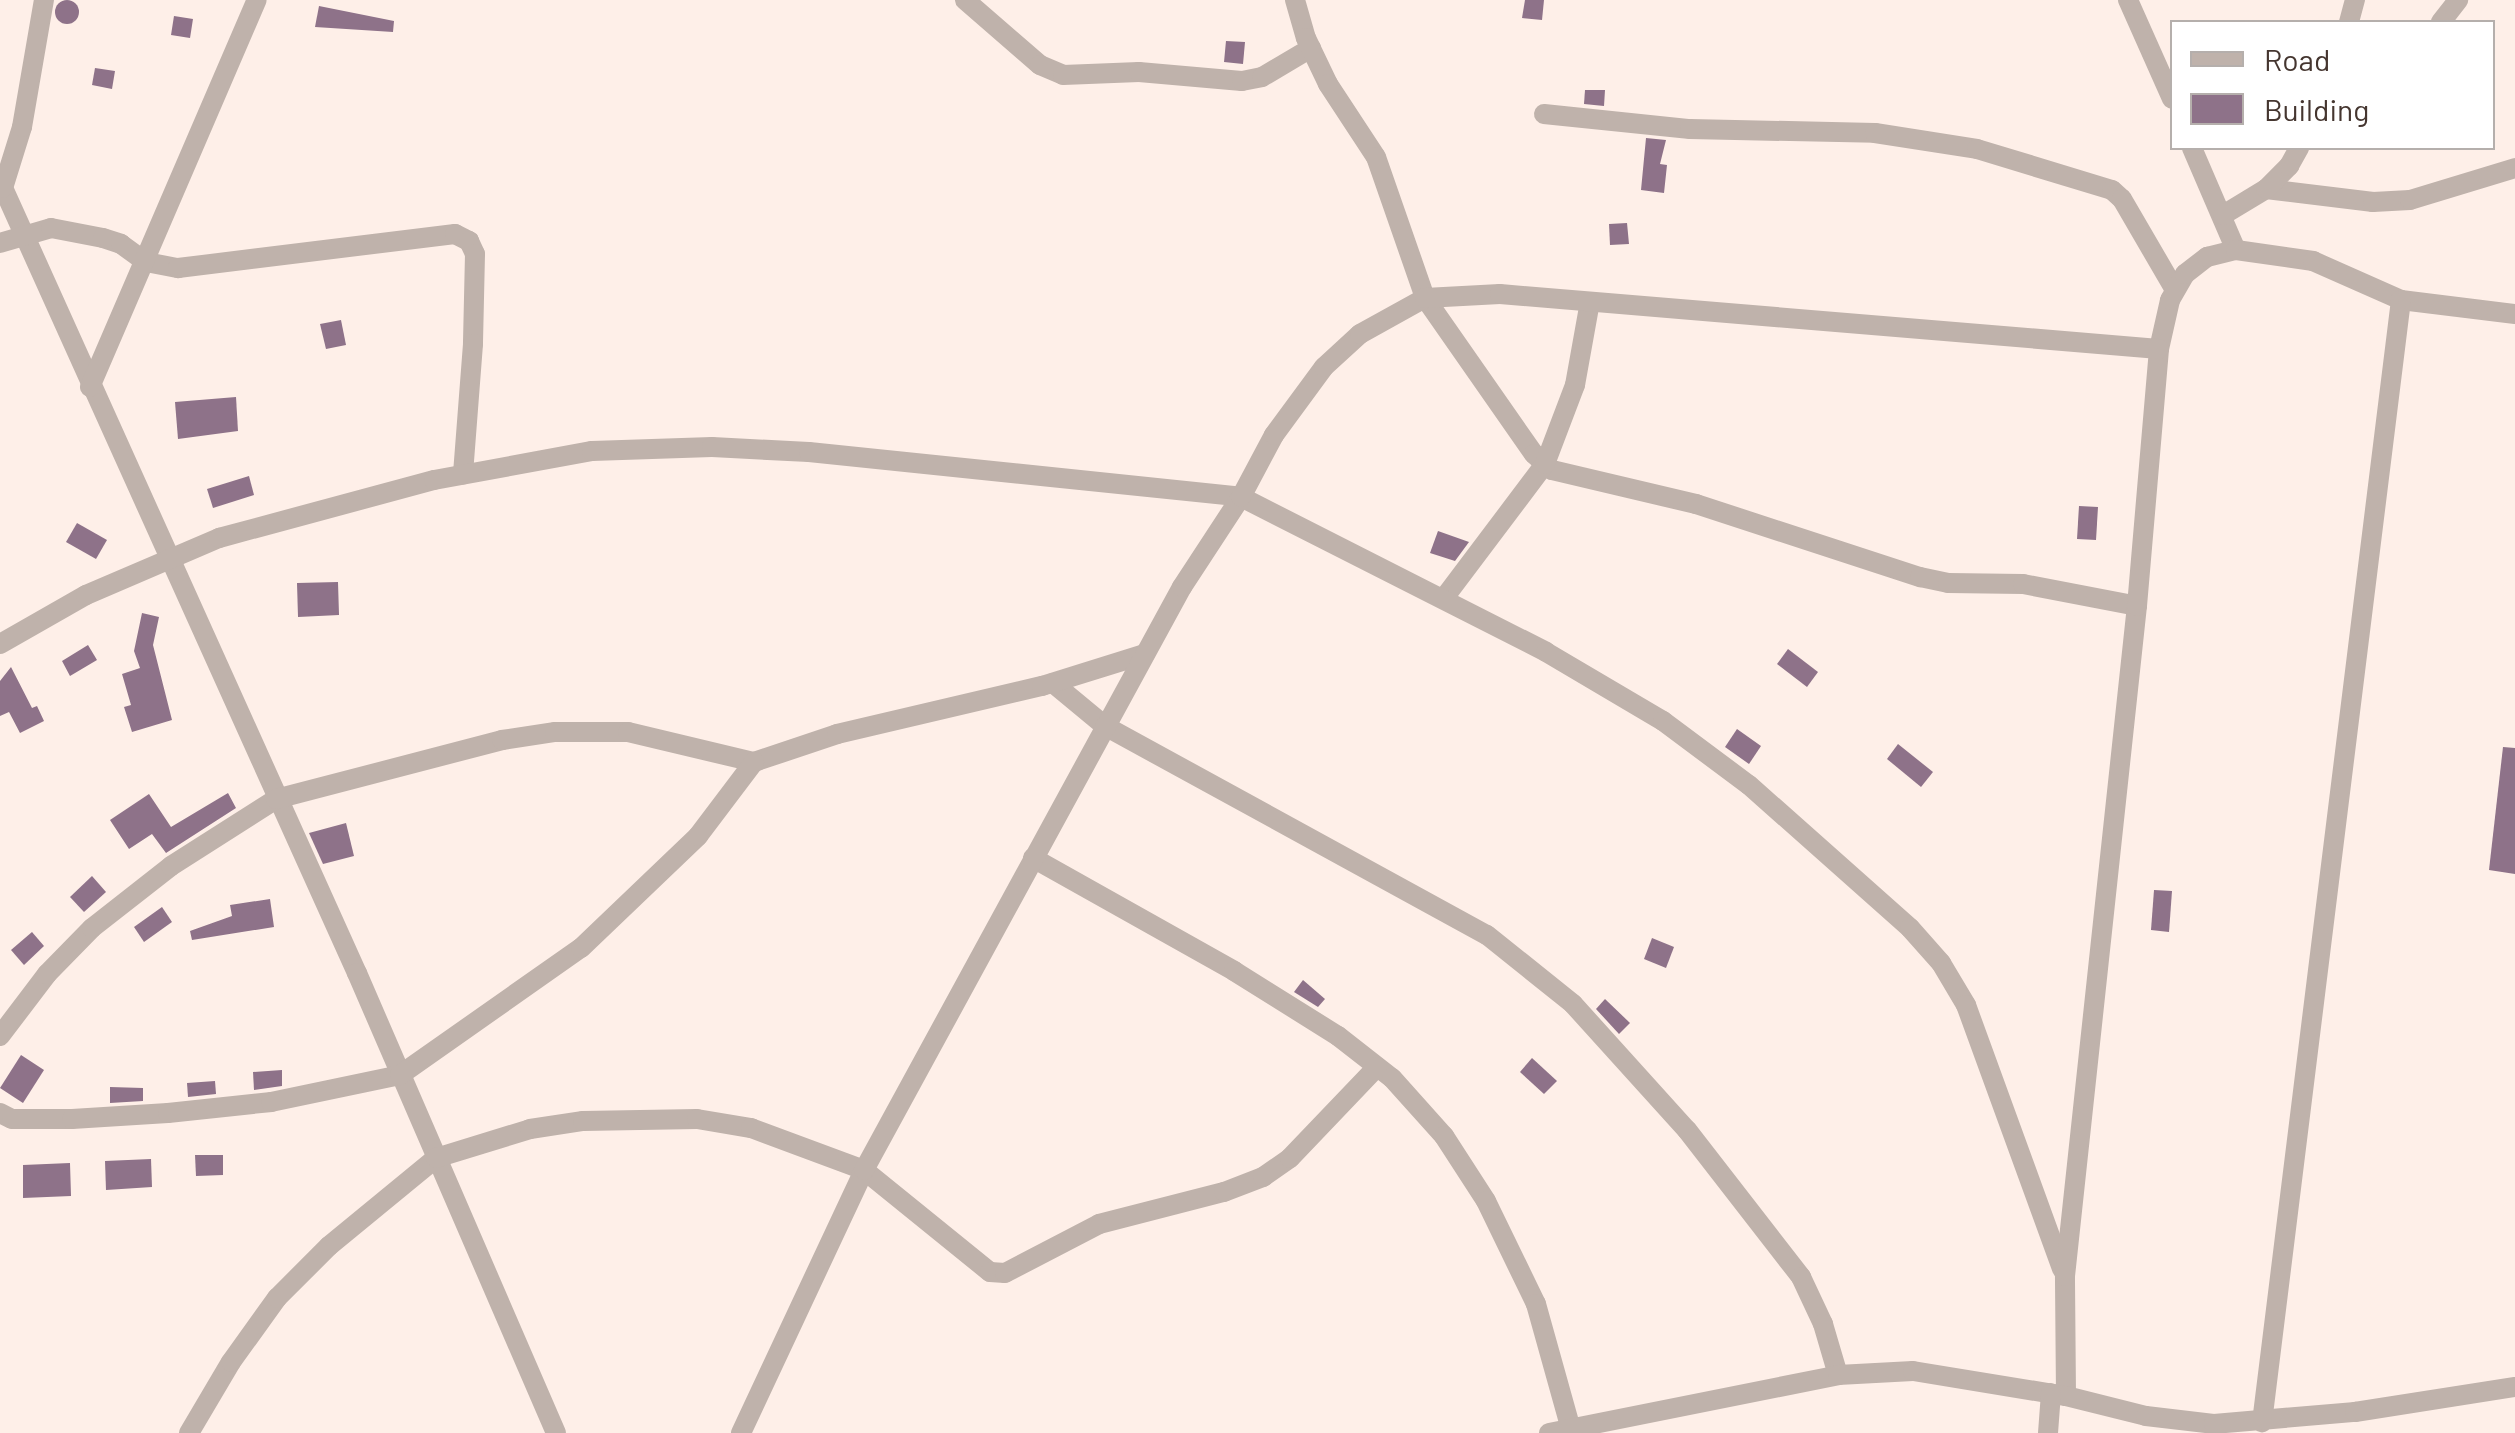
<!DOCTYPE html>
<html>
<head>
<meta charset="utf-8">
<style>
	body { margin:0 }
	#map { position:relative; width:2515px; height:1433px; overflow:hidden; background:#feefe8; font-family:Barlow,sans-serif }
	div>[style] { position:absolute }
	.building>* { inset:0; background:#8e7289 }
	.round { border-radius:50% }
	.street>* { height:20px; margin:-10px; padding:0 10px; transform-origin:10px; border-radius:10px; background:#bfb2ab }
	span { translate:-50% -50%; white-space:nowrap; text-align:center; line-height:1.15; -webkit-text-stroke:10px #fff; paint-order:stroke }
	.legend { position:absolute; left:2170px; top:20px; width:325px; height:130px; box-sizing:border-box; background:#fff; border:2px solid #b5afac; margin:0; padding:12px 18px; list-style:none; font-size:30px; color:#453630 }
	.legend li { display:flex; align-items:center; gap:20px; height:50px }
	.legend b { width:50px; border:2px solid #b5afac }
</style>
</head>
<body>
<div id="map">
	<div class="building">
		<i style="clip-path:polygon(1525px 0,1544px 0,1542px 20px,1522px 18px)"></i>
		<i class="round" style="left:55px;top:0;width:24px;height:24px"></i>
		<i style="clip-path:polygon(319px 6px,394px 21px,393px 32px,315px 27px)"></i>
		<i style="clip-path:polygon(174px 16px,193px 19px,190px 38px,171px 35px)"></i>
		<i style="clip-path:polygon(1226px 41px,1245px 42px,1243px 64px,1224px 62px)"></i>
		<i style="clip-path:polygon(95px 68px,115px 71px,112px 89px,92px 85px)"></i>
		<i style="clip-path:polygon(1585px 90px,1605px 90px,1604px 106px,1584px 104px)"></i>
		<i style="clip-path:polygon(1646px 138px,1666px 140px,1660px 164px,1667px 165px,1664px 193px,1641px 190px)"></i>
		<i style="clip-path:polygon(1627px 223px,1629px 244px,1610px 245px,1609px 224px)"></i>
		<i style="clip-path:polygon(341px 320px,346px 345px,326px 349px,320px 324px)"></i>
		<i style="clip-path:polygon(236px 397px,238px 431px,178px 439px,175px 402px)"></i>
		<i style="clip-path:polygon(249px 476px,254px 495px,213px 508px,207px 489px)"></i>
		<i style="clip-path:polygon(2079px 506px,2098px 507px,2096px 540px,2077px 539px)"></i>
		<i style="clip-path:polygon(77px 523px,107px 540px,96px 559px,66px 542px)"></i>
		<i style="clip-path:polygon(1438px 531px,1469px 542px,1455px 561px,1430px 553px)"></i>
		<i style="clip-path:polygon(338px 582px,339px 615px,298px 617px,297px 583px)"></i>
		<i style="clip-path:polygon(142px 613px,159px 617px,153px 645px,172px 720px,132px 732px,124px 707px,131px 705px,122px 674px,140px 668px,134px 651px)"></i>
		<i style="clip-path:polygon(88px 645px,97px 660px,70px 676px,62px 661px)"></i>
		<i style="clip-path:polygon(1788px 649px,1818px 672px,1807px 687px,1777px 664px)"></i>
		<i style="clip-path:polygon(11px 667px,32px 708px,37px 706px,44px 721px,20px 733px,9px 712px,0 716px,0 681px)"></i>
		<i style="clip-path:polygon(1737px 729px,1761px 746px,1749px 764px,1725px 747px)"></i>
		<i style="clip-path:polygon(1898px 744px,1933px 772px,1921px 787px,1887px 759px)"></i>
		<i style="clip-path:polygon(2503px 747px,2515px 748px,2515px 874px,2489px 870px)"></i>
		<i style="clip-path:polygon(228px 793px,236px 808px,166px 853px,152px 834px,129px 849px,110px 820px,149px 794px,171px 827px)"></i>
		<i style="clip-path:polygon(346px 823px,354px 856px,323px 864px,309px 833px)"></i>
		<i style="clip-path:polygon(92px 876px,106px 892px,84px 912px,70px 897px)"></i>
		<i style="clip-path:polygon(2154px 890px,2172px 891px,2169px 932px,2151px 930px)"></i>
		<i style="clip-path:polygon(270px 899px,274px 927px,192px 940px,190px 931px,232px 916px,230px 905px)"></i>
		<i style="clip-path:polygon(162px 907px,172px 922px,144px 942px,134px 927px)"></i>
		<i style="clip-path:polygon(32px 932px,44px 946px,24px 965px,11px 950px)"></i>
		<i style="clip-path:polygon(1652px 938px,1674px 947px,1666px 968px,1644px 959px)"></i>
		<i style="clip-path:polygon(1303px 980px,1325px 999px,1318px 1007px,1294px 992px)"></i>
		<i style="clip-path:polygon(1605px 999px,1630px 1023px,1619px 1034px,1596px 1009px)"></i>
		<i style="clip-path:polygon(21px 1055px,44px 1070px,23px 1103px,0 1088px)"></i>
		<i style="clip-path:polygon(1532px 1058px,1557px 1081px,1544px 1094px,1520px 1072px)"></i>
		<i style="clip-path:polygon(282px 1070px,282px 1086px,254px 1090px,253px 1072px)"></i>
		<i style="clip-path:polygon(215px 1081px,216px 1094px,188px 1097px,187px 1083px)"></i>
		<i style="clip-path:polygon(110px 1087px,143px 1088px,143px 1101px,110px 1103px)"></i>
		<i style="clip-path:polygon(195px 1155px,223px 1155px,223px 1175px,196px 1176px)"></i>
		<i style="clip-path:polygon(151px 1159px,152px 1187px,106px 1190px,105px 1161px)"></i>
		<i style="clip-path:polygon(70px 1163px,71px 1196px,23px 1198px,23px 1165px)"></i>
	</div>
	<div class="street">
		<i style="left:965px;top:0;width:99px;rotate:40.9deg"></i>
		<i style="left:1040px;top:65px;width:25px;rotate:23deg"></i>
		<i style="left:1063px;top:75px;width:76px;rotate:-2.3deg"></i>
		<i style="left:1139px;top:72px;width:103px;rotate:5deg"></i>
		<i style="left:1242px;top:81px;width:20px;rotate:-11deg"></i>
		<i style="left:1262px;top:77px;width:57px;rotate:-30.6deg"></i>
		<i style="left:1295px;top:0;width:40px;rotate:74deg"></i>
		<i style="left:1306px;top:38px;width:51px;rotate:64.4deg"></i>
		<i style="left:1328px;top:84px;width:87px;rotate:56.7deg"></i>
		<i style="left:1376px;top:157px;width:149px;rotate:70.8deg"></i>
		<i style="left:1425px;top:298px;width:190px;rotate:55.1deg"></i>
		<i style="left:1534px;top:454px;width:24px;rotate:42deg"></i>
		<i style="left:1552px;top:470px;width:148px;rotate:13.3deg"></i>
		<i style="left:1696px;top:504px;width:236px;rotate:18.1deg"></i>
		<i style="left:1920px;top:577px;width:29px;rotate:12deg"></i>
		<i style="left:1948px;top:583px;width:75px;rotate:0.8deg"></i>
		<i style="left:2023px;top:584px;width:116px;rotate:10.9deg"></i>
		<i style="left:2128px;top:0;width:108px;rotate:66deg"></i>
		<i style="left:2349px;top:22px;width:23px;rotate:-75deg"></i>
		<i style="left:2441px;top:22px;width:28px;rotate:-52deg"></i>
		<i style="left:1544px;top:114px;width:147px;rotate:5.9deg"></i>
		<i style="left:1690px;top:129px;width:185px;rotate:1.2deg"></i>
		<i style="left:1875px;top:133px;width:103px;rotate:8.9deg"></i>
		<i style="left:1977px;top:149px;width:141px;rotate:16.9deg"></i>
		<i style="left:2112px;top:190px;width:13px;rotate:42deg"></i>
		<i style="left:2122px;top:199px;width:105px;rotate:59.8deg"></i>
		<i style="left:2192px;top:148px;width:111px;rotate:66.7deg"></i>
		<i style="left:0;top:181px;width:869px;rotate:65.74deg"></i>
		<i style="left:357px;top:973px;width:501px;rotate:66.61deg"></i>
		<i style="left:3px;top:188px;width:64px;rotate:-72.7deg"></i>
		<i style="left:22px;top:127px;width:129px;rotate:-80.2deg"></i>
		<i style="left:2266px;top:189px;width:108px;rotate:6.9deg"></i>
		<i style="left:2373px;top:202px;width:37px;rotate:-3deg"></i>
		<i style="left:2410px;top:200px;width:110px;rotate:-16.9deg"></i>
		<i style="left:2223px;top:215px;width:50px;rotate:-31.2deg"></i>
		<i style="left:2266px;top:189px;width:33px;rotate:-45deg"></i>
		<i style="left:2289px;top:166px;width:21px;rotate:-61deg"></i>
		<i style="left:0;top:243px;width:53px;rotate:-16.4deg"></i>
		<i style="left:51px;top:228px;width:53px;rotate:10.9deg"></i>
		<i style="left:103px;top:238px;width:19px;rotate:18deg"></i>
		<i style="left:121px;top:244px;width:31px;rotate:36deg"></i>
		<i style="left:146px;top:262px;width:33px;rotate:11deg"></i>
		<i style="left:178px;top:268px;width:279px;rotate:-7deg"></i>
		<i style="left:455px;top:234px;width:16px;rotate:27deg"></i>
		<i style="left:469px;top:241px;width:14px;rotate:65deg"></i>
		<i style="left:475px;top:254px;width:90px;rotate:91.3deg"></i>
		<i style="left:473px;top:344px;width:131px;rotate:94.4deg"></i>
		<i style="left:2401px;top:300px;width:115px;rotate:7deg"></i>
		<i style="left:90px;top:387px;width:421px;rotate:-66.7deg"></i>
		<i style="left:1444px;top:598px;width:168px;rotate:-53deg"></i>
		<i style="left:1545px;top:464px;width:85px;rotate:-69.2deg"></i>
		<i style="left:1575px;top:385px;width:84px;rotate:-79.8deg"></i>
		<i style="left:0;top:644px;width:99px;rotate:-29.7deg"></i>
		<i style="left:86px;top:595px;width:145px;rotate:-23.2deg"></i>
		<i style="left:219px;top:538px;width:223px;rotate:-15.1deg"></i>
		<i style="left:434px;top:480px;width:161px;rotate:-10.4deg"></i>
		<i style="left:592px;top:451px;width:120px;rotate:-1.9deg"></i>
		<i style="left:712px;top:447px;width:97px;rotate:3deg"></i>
		<i style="left:809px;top:452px;width:434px;rotate:5.9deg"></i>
		<i style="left:1241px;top:497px;width:342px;rotate:26.9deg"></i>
		<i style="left:1546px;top:652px;width:136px;rotate:30.5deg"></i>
		<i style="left:1663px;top:721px;width:107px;rotate:36.7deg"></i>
		<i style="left:1749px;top:785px;width:215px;rotate:41.6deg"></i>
		<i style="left:1910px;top:928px;width:47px;rotate:48.5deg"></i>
		<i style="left:1941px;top:963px;width:49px;rotate:59.2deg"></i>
		<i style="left:1966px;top:1005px;width:281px;rotate:70deg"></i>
		<i style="left:1053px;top:683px;width:67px;rotate:39.6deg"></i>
		<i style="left:1105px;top:726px;width:435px;rotate:28.7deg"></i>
		<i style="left:1487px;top:935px;width:110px;rotate:38.7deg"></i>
		<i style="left:1573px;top:1004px;width:170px;rotate:47.9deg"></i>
		<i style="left:1687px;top:1130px;width:186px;rotate:52.2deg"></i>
		<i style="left:1801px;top:1277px;width:52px;rotate:64.9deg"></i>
		<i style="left:1823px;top:1324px;width:53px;rotate:73.6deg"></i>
		<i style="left:1033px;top:858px;width:231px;rotate:29.3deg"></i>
		<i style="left:1234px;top:971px;width:123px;rotate:32deg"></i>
		<i style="left:1338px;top:1036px;width:68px;rotate:37.9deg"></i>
		<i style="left:1392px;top:1078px;width:78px;rotate:48.1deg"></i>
		<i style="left:1444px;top:1136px;width:77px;rotate:57.1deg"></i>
		<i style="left:1486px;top:1201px;width:114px;rotate:64.1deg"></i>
		<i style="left:1536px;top:1304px;width:130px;rotate:74.4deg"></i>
		<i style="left:0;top:1036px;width:78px;rotate:-52.8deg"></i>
		<i style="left:47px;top:974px;width:64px;rotate:-45.6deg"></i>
		<i style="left:92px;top:928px;width:100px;rotate:-38.1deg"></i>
		<i style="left:171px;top:866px;width:125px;rotate:-32.5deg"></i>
		<i style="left:276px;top:799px;width:234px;rotate:-14.6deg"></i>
		<i style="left:502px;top:740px;width:54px;rotate:-8.6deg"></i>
		<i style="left:555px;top:732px;width:73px"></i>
		<i style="left:628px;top:732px;width:130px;rotate:13.4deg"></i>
		<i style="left:754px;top:762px;width:88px;rotate:-18.6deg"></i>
		<i style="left:837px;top:734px;width:211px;rotate:-13.2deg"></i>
		<i style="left:1042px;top:686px;width:108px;rotate:-17.3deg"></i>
		<i style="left:0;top:1113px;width:13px;rotate:27deg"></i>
		<i style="left:12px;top:1119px;width:60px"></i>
		<i style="left:72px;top:1119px;width:96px;rotate:-3.6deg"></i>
		<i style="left:168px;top:1113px;width:104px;rotate:-6.1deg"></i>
		<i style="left:271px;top:1102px;width:132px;rotate:-11.8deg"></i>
		<i style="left:400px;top:1075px;width:221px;rotate:-35.1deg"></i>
		<i style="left:581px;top:948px;width:162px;rotate:-43.7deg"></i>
		<i style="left:698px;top:836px;width:93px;rotate:-52.9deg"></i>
		<i style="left:2066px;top:1396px;width:120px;rotate:-90.5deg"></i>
		<i style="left:2065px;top:1276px;width:674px;rotate:-83.87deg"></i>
		<i style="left:2137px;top:606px;width:258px;rotate:-85.1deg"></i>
		<i style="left:2159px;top:349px;width:50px;rotate:-77.3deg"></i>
		<i style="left:2170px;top:300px;width:30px;rotate:-60deg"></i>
		<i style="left:2185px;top:274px;width:28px;rotate:-38deg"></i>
		<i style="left:2207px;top:257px;width:30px;rotate:-14deg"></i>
		<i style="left:2236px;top:250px;width:78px;rotate:8.1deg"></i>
		<i style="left:2313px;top:261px;width:96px;rotate:23.9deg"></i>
		<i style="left:2401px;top:300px;width:1131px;rotate:97.06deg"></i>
		<i style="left:189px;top:1433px;width:82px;rotate:-59.4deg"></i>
		<i style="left:231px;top:1362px;width:79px;rotate:-54.3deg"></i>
		<i style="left:277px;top:1298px;width:74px;rotate:-45deg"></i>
		<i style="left:329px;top:1246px;width:139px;rotate:-39.4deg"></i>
		<i style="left:436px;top:1158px;width:98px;rotate:-17.1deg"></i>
		<i style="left:530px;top:1129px;width:54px;rotate:-8.6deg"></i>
		<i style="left:583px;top:1121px;width:114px;rotate:-1deg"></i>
		<i style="left:697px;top:1119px;width:55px;rotate:9.5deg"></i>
		<i style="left:751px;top:1128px;width:121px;rotate:20.4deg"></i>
		<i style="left:864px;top:1170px;width:162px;rotate:39deg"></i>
		<i style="left:990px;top:1272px;width:15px;rotate:4deg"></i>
		<i style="left:1005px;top:1273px;width:106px;rotate:-27.5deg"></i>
		<i style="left:1099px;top:1224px;width:129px;rotate:-14.4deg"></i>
		<i style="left:1224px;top:1192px;width:42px;rotate:-21deg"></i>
		<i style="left:1263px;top:1177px;width:33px;rotate:-35deg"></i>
		<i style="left:1290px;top:1158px;width:126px;rotate:-46.3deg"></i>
		<i style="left:741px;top:1433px;width:290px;rotate:-64.9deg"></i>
		<i style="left:864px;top:1170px;width:664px;rotate:-61.39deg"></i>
		<i style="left:1182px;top:587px;width:108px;rotate:-56.8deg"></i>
		<i style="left:1241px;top:497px;width:70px;rotate:-62deg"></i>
		<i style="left:1274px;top:435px;width:84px;rotate:-53.7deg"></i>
		<i style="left:1324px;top:367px;width:49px;rotate:-42.5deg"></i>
		<i style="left:1360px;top:334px;width:74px;rotate:-29deg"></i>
		<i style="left:1425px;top:298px;width:75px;rotate:-3.1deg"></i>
		<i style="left:1500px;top:294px;width:661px;rotate:4.77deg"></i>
		<i style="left:1549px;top:1433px;width:295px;rotate:-11.3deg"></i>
		<i style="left:1838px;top:1375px;width:75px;rotate:-3.1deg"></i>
		<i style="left:1913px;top:1371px;width:155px;rotate:9.3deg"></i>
		<i style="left:2066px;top:1396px;width:82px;rotate:14deg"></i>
		<i style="left:2146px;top:1416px;width:68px;rotate:6.7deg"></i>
		<i style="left:2214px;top:1424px;width:142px;rotate:-4.9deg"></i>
		<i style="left:2355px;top:1412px;width:162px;rotate:-8.9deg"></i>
		<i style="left:2048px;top:1433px;width:40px;rotate:-85.7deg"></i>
	</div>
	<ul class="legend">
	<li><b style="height:12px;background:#bfb2ab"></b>Road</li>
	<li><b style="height:28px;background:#8e7289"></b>Building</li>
	</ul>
</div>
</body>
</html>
